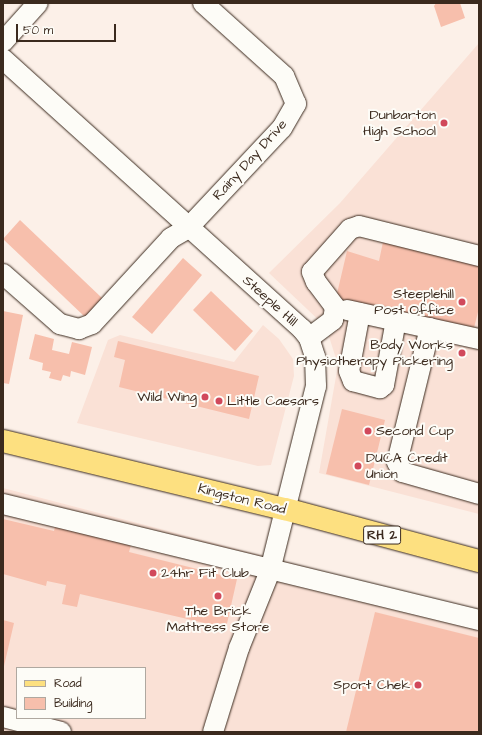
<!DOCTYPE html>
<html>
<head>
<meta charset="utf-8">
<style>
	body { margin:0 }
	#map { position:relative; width:482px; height:735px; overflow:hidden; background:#fcf0e8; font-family:"Architects Daughter",sans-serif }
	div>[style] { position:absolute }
	.built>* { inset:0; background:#fae1d6 }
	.building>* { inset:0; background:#f7bfac }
	.roads { filter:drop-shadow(0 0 1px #3b2a1e) drop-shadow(0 0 1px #3b2a1e) }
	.minor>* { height:20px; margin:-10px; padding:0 10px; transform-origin:10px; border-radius:10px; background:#fdfcf7 }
	.major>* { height:22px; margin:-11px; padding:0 11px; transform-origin:11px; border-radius:11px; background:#fde080 }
	.dots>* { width:11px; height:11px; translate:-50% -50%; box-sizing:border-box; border:2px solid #fdfcf7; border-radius:50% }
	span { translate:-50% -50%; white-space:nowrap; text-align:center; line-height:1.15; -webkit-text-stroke:4px #fdfcf7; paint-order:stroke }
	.shield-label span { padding:1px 3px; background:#fdfcf7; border:1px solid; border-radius:3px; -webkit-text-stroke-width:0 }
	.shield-label { font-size:13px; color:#3b2a1e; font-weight:700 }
	.poi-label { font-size:14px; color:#3b2a1e }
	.right { translate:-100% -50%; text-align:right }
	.left { translate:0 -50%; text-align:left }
	.street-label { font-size:14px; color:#3b2a1e }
	.frame { position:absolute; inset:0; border:4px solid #3b2a1e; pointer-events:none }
	.legend { position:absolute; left:16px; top:667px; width:130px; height:52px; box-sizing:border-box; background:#fdfcf7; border:1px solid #afa8a0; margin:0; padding:5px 7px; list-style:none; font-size:12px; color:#3b2a1e }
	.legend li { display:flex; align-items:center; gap:8px; height:20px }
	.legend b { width:20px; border:1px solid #afa8a0 }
	.scale { position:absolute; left:16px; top:24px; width:100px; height:18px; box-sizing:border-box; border:2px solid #3b2a1e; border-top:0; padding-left:5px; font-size:12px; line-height:14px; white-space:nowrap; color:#3b2a1e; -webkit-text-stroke:3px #fdfcf7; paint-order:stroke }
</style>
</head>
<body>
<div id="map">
	<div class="built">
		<i style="clip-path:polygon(479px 43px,479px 514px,319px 473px,338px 365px,326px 327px,269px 273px,340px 203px)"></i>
		<i style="clip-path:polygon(263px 325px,279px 339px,293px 359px,294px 376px,271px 465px,258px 466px,77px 423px,108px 340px,120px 335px,234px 362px)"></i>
		<i style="clip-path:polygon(evenodd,3px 488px,479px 612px,479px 732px,3px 732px,3px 488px,17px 668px,145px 668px,145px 718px,17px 718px,17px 668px)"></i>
	</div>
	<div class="building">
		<i style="clip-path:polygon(436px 3px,460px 3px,465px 18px,441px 27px,434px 6px)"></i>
		<i style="clip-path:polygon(20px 220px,102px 298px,85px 317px,3px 239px)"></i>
		<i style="clip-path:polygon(383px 242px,479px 263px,479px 308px,473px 332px,336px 298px,347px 251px,379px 261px)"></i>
		<i style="clip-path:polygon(183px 258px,202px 275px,152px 334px,132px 317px)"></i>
		<i style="clip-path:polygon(211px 291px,253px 331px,235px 351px,193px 310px)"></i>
		<i style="clip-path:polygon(3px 311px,23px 315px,9px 384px,3px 383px)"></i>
		<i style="clip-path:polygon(35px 334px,54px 339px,52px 350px,69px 354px,72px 342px,92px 347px,85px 375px,71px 371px,70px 377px,63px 375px,61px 381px,49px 378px,51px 372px,42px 370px,43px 363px,29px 359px)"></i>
		<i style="clip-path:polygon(118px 341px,259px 376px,249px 419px,119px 387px,125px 360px,114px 357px)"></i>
		<i style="clip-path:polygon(342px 409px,385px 420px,369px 485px,326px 474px)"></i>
		<i style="clip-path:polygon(3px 519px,54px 531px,55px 527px,131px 545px,129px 552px,237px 579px,226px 628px,80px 594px,77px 607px,62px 604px,66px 585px,47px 581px,46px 586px,3px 574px)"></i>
		<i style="clip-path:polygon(375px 612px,479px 638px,479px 732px,346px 732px)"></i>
		<i style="clip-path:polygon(3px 620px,14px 623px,4px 666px,3px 666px)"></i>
	</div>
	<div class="roads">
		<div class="minor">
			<i style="left:3px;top:42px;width:52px;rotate:-48.1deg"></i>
			<i style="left:3px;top:59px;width:403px;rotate:42.1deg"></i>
			<i style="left:302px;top:329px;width:11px;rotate:52deg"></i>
			<i style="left:309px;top:338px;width:20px;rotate:72deg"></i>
			<i style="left:315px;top:357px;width:29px;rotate:88deg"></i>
			<i style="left:316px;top:386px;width:191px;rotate:104deg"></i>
			<i style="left:270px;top:571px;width:83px;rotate:111.9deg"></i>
			<i style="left:239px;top:648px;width:88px;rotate:107.2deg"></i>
			<i style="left:3px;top:274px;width:76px;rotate:41.3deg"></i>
			<i style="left:60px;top:324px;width:20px;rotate:15deg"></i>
			<i style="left:79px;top:329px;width:14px;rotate:-21deg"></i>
			<i style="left:92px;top:324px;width:117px;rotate:-47.4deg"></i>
			<i style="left:171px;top:238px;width:20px;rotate:-30deg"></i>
			<i style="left:188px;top:228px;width:137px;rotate:-46.8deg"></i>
			<i style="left:282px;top:128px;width:28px;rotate:-60deg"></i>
			<i style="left:296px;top:104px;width:30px;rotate:-113deg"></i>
			<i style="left:284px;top:76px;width:109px;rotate:-138deg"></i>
			<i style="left:347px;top:310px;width:135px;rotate:12.4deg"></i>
			<i style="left:360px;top:313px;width:59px;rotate:100.7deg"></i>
			<i style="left:349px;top:371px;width:11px;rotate:68deg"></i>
			<i style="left:353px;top:381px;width:28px;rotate:15deg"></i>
			<i style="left:380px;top:388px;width:5px;rotate:-37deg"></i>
			<i style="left:384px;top:385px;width:66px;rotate:-79.5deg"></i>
			<i style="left:430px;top:328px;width:138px;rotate:103.8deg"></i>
			<i style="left:397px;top:462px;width:11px;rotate:63deg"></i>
			<i style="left:402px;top:472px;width:80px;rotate:15.9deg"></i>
			<i style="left:309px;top:338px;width:30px;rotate:-37deg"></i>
			<i style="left:333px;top:320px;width:13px;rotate:-81deg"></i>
			<i style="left:335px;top:307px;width:31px;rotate:-127deg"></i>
			<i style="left:316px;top:282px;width:11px;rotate:-112deg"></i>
			<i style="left:312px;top:272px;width:57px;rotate:-48.5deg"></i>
			<i style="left:350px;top:229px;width:9px;rotate:-18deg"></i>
			<i style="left:359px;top:226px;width:124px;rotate:14deg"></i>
			<i style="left:3px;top:504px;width:490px;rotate:13.7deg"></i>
			<i style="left:3px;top:717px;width:60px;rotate:14.5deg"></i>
		</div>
		<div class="major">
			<i style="left:3px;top:441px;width:290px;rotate:13.6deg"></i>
			<i style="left:285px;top:509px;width:201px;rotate:15deg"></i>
		</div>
	</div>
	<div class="dots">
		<i style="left:444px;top:123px;background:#d1495b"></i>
		<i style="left:462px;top:302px;background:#d1495b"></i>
		<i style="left:462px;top:353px;background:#d1495b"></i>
		<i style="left:205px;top:397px;background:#d1495b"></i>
		<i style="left:219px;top:401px;background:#d1495b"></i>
		<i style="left:368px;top:431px;background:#d1495b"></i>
		<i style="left:358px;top:466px;background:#d1495b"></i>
		<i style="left:153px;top:573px;background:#d1495b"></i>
		<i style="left:218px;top:596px;background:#d1495b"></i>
		<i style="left:418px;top:685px;background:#d1495b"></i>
	</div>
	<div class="shield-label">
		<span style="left:382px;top:535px">RH 2</span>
	</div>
	<div class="poi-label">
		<span class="right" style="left:436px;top:123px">Dunbarton<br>High School</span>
		<span class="right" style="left:454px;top:302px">Steeplehill<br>Post Office</span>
		<span class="right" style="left:453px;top:353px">Body Works<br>Physiotherapy Pickering</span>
		<span class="right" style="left:197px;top:397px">Wild Wing</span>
		<span class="left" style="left:227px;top:401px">Little Caesars</span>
		<span class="left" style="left:376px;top:431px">Second Cup</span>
		<span class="left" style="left:366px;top:466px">DUCA Credit<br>Union</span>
		<span class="left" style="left:161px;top:573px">24hr Fit Club</span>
		<span style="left:218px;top:619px">The Brick<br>Mattress Store</span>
		<span class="right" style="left:410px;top:685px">Sport Chek</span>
	</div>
	<div class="street-label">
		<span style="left:250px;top:160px;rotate:-48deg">Rainy Day Drive</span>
		<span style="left:270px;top:301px;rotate:42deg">Steeple Hill</span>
		<span style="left:242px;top:499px;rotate:14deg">Kingston Road</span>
	</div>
	<div class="frame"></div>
	<ul class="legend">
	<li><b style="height:5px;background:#fde080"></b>Road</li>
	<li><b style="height:11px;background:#f7bfac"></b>Building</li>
	</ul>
	<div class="scale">50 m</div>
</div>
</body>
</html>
